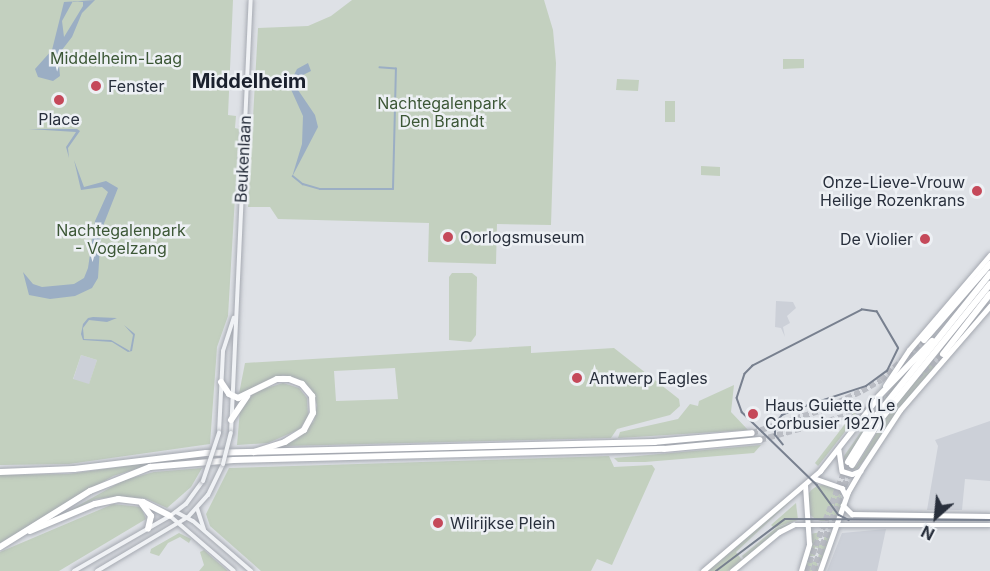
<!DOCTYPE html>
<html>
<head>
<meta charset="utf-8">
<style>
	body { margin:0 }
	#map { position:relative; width:990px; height:571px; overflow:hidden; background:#dee1e6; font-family:Inter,sans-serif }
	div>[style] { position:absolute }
	.built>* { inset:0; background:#ccd0d8 }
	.green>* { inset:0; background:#c3d0bf }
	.round { border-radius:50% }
	.water>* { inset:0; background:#9baec4 }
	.stream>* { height:1.5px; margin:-0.75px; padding:0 0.75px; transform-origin:0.75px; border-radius:0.75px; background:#9baec4 }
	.motorway-tunnel>* { height:6px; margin-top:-3px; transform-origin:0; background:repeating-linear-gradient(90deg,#babdc4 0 6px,transparent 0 9px) }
	.roads { filter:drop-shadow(0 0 2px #a4a8b0) drop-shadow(0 0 2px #a4a8b0) }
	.tertiary>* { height:4px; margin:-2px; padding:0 2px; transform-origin:2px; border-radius:2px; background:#f0f2f5 }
	.secondary>* { height:4.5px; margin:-2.25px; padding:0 2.25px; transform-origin:2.25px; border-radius:2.25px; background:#fff }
	.motorway>* { height:6px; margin:-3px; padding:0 3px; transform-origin:3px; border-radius:3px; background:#fff }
	.tram>* { height:1.5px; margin:-0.75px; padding:0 0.75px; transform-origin:0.75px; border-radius:0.75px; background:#78808f }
	.bridges { filter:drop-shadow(0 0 2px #a4a8b0) drop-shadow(0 0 2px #a4a8b0) }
	.tertiary-bridge>* { height:4px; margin:-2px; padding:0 2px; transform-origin:2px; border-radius:2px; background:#f0f2f5 }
	.dots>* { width:16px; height:16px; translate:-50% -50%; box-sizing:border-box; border:3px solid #edf0f4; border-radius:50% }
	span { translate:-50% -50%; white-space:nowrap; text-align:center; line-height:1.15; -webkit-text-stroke:5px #edf0f4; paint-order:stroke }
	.park-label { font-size:16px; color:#3c5736 }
	.poi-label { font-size:16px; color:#282f3c }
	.left { translate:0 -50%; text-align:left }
	.right { translate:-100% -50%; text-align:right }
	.street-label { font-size:16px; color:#282f3c }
	.quarter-label { font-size:20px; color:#1a202d; font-weight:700 }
	.north { position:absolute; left:906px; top:487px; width:60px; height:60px; -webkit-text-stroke:4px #edf0f4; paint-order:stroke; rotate:207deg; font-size:16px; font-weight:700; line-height:24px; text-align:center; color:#282f3c }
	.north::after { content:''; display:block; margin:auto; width:21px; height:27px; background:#282f3c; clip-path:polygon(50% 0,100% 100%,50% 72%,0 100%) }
</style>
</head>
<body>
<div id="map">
	<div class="built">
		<i style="clip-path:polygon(776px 301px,793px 302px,796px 308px,787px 316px,790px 323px,783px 327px,785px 337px,781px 328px,775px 327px)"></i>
		<i style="clip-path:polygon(81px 355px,97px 360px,89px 385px,73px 380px)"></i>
		<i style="clip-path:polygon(990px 421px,990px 481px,965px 479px,962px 510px,927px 510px,938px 446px,935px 440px)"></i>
		<i style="clip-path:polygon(886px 529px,877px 571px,827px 571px,842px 533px)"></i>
	</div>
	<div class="green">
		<i style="clip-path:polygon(evenodd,0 0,233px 0,228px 115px,236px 116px,235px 128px,239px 129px,228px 316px,217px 347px,210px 444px,69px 464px,0 465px,0 0,81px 355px,97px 360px,89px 384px,73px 379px,81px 355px)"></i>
		<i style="clip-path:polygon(352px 0,544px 0,553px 30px,556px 63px,551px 225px,497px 224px,496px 264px,428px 262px,429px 223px,278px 219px,270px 207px,248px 207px,258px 28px,308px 26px,331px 16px)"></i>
		<i style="clip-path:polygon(783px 59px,804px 59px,804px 68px,783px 69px)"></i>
		<i style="clip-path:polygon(617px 79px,639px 80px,638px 91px,616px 90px)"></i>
		<i style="clip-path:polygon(665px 101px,675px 101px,675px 122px,665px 122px)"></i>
		<i style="clip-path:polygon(701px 166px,720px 167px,720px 176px,701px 175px)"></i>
		<i style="clip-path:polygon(452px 273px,472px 273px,477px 277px,476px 335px,471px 342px,449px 340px,449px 277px)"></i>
		<i style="clip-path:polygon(evenodd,531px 346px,531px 353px,614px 348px,679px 399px,680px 406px,670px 415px,617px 429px,611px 438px,282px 446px,297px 439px,314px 421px,317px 405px,311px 389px,296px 378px,283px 375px,239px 394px,245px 363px,531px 346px,395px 368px,398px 399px,336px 401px,334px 371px,395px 368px)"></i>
		<i style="clip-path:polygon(930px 361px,936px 367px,896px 413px,862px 463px,856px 469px,844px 469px,844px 456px,894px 385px,910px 367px,866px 426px,846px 462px,856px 467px,890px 411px)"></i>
		<i style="clip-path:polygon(283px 383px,299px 388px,307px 398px,308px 416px,300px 429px,268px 443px,237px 445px,240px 410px,254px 392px)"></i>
		<i style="clip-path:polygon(734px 385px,731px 412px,748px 430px,618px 438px,620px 432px,678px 419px,690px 404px,698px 406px,699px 401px)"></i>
		<i style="clip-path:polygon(855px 411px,859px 414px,818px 466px,815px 463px)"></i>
		<i style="clip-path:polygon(701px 441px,627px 448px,233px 457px,623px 446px)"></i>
		<i style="clip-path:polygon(761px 445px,754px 453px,645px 462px,618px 462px,614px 458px)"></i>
		<i style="clip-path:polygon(609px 456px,614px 467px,652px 465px,655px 469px,612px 565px,597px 559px,591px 571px,261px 571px,210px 526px,206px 514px,229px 468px)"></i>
		<i style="clip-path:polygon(206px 457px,156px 463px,113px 476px,0 543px,0 475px,69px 474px,161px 461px)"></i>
		<i style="clip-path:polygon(202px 468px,191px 487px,167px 508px,147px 499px,118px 496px,96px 499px,58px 517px,124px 480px,154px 472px)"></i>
		<i class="round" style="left:806px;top:485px;width:36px;height:36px"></i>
		<i style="clip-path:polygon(796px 496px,736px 552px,742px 560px,728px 571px,707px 571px)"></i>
		<i style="clip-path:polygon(796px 503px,798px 520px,774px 528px,771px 525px)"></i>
		<i style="clip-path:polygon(113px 504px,141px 507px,146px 519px,59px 571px,0 571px,0 552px)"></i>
		<i style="clip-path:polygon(793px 522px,744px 559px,742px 556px,776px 528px)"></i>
		<i style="clip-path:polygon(821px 532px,817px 543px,822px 545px,826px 532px,831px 533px,821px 562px,818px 558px,820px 549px,815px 547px,815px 556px,808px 556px,810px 534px)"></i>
		<i style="clip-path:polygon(179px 533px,191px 539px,189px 543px,180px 537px,168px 543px,159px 556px,150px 553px,151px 549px)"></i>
		<i style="clip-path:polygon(204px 550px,214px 559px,228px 571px,199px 571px,204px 565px,200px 552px)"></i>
		<i style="clip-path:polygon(809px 560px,817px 562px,818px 571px,803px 571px)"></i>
	</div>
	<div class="water">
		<i style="clip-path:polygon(evenodd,95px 0,82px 13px,72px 37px,58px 55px,60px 76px,53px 81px,38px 77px,35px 69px,52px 50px,64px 2px,95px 0,73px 1px,83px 2px,83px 6px,64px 37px,62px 21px,73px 1px)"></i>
		<i style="clip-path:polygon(308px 63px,311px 71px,303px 75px,296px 87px,315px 115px,318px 127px,292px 177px,302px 144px,303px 116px,289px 85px,297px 69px)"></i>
		<i style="clip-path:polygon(29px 129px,77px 129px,80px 131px,68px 148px,69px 158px,66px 147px,76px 132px)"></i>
		<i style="clip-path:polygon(74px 160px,84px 187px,106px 181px,118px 188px,101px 231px,98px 278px,92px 288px,75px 296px,50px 299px,29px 295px,23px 272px,33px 284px,42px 287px,74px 284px,84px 278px,88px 268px,95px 221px,108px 192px,102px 187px,81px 190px)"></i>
		<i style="clip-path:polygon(93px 317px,117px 318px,107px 322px,89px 320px,83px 328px,84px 339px,111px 340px,130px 351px,133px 335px,124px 325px,135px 334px,132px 351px,128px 352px,112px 342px,83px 340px,81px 334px,83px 324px,88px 318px)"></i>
	</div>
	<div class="stream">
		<i style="left:293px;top:176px;width:13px;rotate:39deg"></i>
		<i style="left:303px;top:184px;width:18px;rotate:16deg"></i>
		<i style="left:320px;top:189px;width:73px"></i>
		<i style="left:393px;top:189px;width:120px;rotate:-88.6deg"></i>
		<i style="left:396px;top:69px;width:16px;rotate:-176deg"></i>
	</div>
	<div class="motorway-tunnel">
		<i style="left:917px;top:377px;width:35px;rotate:-41deg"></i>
		<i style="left:752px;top:433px;width:74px;rotate:-18.2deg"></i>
		<i style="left:822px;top:410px;width:44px;rotate:-25.4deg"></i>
		<i style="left:862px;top:391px;width:22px;rotate:-30deg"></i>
		<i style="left:881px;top:380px;width:59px;rotate:-42.9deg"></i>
		<i style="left:760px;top:440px;width:108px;rotate:-15.6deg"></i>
		<i style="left:864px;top:411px;width:32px;rotate:-30deg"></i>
		<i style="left:806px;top:571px;width:117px;rotate:-68.9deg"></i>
		<i style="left:813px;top:571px;width:113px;rotate:-69.8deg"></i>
	</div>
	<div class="roads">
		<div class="tertiary">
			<i style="left:219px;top:433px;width:82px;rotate:-87.2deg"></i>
			<i style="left:223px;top:351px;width:35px;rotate:-72deg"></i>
			<i style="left:231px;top:433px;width:433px;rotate:-87.4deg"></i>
			<i style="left:197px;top:508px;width:23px;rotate:72deg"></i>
			<i style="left:176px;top:512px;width:19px;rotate:28deg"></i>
			<i style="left:193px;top:521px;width:77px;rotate:40.8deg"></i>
			<i style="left:170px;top:516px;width:84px;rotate:40.7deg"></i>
			<i style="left:74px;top:571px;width:111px;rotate:-29.8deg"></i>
			<i style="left:170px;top:516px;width:20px;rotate:-37deg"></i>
			<i style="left:186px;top:504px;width:29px;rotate:-54deg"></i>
			<i style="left:97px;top:571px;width:106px;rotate:-30.7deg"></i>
			<i style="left:188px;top:517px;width:30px;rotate:-48deg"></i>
			<i style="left:208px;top:495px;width:34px;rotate:-64deg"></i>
		</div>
		<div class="secondary">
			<i style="left:885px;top:386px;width:43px;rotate:-56.3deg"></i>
			<i style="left:909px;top:350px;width:125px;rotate:-49.5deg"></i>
			<i style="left:839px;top:450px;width:21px;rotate:82deg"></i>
			<i style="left:842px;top:471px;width:10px;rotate:17deg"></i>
			<i style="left:852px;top:474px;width:9px;rotate:-21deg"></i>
			<i style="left:813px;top:478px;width:31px;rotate:19deg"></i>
			<i style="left:842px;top:488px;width:9px;rotate:63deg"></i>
			<i style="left:843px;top:505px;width:13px;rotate:45deg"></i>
			<i style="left:852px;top:514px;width:138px;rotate:0.8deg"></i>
			<i style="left:703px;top:571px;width:154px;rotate:-40.5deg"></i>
			<i style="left:820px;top:471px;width:95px;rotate:-51.8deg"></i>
			<i style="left:732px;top:571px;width:61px;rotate:-39.7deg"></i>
			<i style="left:779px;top:532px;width:16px;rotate:-27deg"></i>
			<i style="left:793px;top:525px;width:197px"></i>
			<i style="left:801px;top:571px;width:28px;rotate:-73deg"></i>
			<i style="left:809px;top:544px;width:59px;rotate:-93.9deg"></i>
			<i style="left:820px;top:571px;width:84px;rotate:-70.5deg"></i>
			<i style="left:848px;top:492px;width:24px;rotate:-60deg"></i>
			<i style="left:860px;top:471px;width:73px;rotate:-56.7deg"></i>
			<i style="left:900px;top:410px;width:138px;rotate:-49.1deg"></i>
		</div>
		<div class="motorway">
			<i style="left:924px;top:340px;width:101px;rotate:-49deg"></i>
			<i style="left:943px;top:354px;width:76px;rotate:-51.9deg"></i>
			<i style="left:221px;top:382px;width:14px;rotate:56deg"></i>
			<i style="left:229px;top:394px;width:10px;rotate:24deg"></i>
			<i style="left:238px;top:398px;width:43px;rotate:-26deg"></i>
			<i style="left:277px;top:379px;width:12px"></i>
			<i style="left:289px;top:379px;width:14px;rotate:21deg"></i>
			<i style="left:302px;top:384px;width:16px;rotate:50deg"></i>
			<i style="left:312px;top:396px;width:17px;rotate:87deg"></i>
			<i style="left:313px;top:413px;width:19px;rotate:118deg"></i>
			<i style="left:304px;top:430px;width:22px;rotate:148deg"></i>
			<i style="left:285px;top:442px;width:33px;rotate:162deg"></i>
			<i style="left:878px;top:397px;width:78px;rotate:-46deg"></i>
			<i style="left:231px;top:420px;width:29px;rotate:-56deg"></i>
			<i style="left:848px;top:462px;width:55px;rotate:-58.3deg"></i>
			<i style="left:877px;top:415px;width:181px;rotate:-51.3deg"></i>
			<i style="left:852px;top:465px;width:53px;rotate:-58.1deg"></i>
			<i style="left:880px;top:420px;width:175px;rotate:-51deg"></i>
			<i style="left:0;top:472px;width:74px;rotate:-2.3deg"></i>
			<i style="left:74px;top:469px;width:133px;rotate:-6.9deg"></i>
			<i style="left:206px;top:453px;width:448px;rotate:-1.4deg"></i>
			<i style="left:654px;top:442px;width:98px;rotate:-5.2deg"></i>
			<i style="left:142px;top:504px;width:15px;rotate:53deg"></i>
			<i style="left:151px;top:516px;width:13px;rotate:103deg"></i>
			<i style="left:30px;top:531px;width:70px;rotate:-22.6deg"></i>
			<i style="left:95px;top:504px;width:24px;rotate:-12deg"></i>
			<i style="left:118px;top:499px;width:25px;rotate:7deg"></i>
			<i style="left:143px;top:502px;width:30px;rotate:27deg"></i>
			<i style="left:0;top:547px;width:106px;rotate:-31.9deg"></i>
			<i style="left:90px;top:491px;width:65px;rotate:-21.8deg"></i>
			<i style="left:150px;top:467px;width:84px;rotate:-4.8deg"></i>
			<i style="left:234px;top:460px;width:430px;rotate:-1.5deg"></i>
			<i style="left:664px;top:449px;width:96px;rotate:-5.4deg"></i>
		</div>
	</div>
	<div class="tram">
		<i style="left:790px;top:411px;width:80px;rotate:-18.2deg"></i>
		<i style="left:866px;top:386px;width:26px;rotate:-36deg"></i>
		<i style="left:887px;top:371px;width:25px;rotate:-64deg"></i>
		<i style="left:898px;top:348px;width:42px;rotate:-120.3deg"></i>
		<i style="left:877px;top:312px;width:15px;rotate:-172deg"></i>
		<i style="left:862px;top:310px;width:123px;rotate:152.8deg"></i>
		<i style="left:753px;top:366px;width:11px;rotate:135deg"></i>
		<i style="left:745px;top:374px;width:25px;rotate:108deg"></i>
		<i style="left:737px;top:398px;width:15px;rotate:70deg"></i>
		<i style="left:742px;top:412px;width:105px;rotate:44.2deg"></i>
		<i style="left:817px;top:485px;width:37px;rotate:54deg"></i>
		<i style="left:839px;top:515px;width:11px;rotate:27deg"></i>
		<i style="left:783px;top:445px;width:13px;rotate:-129deg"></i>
		<i style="left:775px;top:435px;width:11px;rotate:-90deg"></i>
		<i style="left:775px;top:424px;width:11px;rotate:-52deg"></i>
		<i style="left:782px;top:415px;width:15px;rotate:-23deg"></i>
		<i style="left:716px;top:571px;width:86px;rotate:-37deg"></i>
		<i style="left:785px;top:519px;width:205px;rotate:0.3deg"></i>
	</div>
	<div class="bridges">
		<div class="tertiary-bridge">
			<i style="left:223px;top:464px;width:32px;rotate:-76deg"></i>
			<i style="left:203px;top:481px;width:51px;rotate:-71.6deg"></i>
		</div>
	</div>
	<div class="dots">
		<i style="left:96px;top:86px;background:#c5495a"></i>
		<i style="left:59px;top:100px;background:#c5495a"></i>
		<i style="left:977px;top:191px;background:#c5495a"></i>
		<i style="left:448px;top:237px;background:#c5495a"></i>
		<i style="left:925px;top:239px;background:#c5495a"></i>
		<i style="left:577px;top:378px;background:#c5495a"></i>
		<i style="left:753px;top:414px;background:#c5495a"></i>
		<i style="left:438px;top:523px;background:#c5495a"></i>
	</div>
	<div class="park-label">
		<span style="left:116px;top:58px">Middelheim-Laag</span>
		<span style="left:442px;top:112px">Nachtegalenpark<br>Den Brandt</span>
		<span style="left:121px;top:239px">Nachtegalenpark<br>- Vogelzang</span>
	</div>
	<div class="poi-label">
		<span class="left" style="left:108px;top:86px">Fenster</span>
		<span style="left:59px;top:119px">Place</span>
		<span class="right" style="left:965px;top:191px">Onze-Lieve-Vrouw<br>Heilige Rozenkrans</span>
		<span class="left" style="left:460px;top:237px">Oorlogsmuseum</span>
		<span class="right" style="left:913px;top:239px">De Violier</span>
		<span class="left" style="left:589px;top:378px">Antwerp Eagles</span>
		<span class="left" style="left:765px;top:414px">Haus Guiette ( Le<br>Corbusier 1927)</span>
		<span class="left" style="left:450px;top:523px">Wilrijkse Plein</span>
	</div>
	<div class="street-label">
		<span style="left:243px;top:159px;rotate:-87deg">Beukenlaan</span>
	</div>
	<div class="quarter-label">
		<span style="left:249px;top:81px">Middelheim</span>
	</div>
	<div class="north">N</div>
</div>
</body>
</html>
